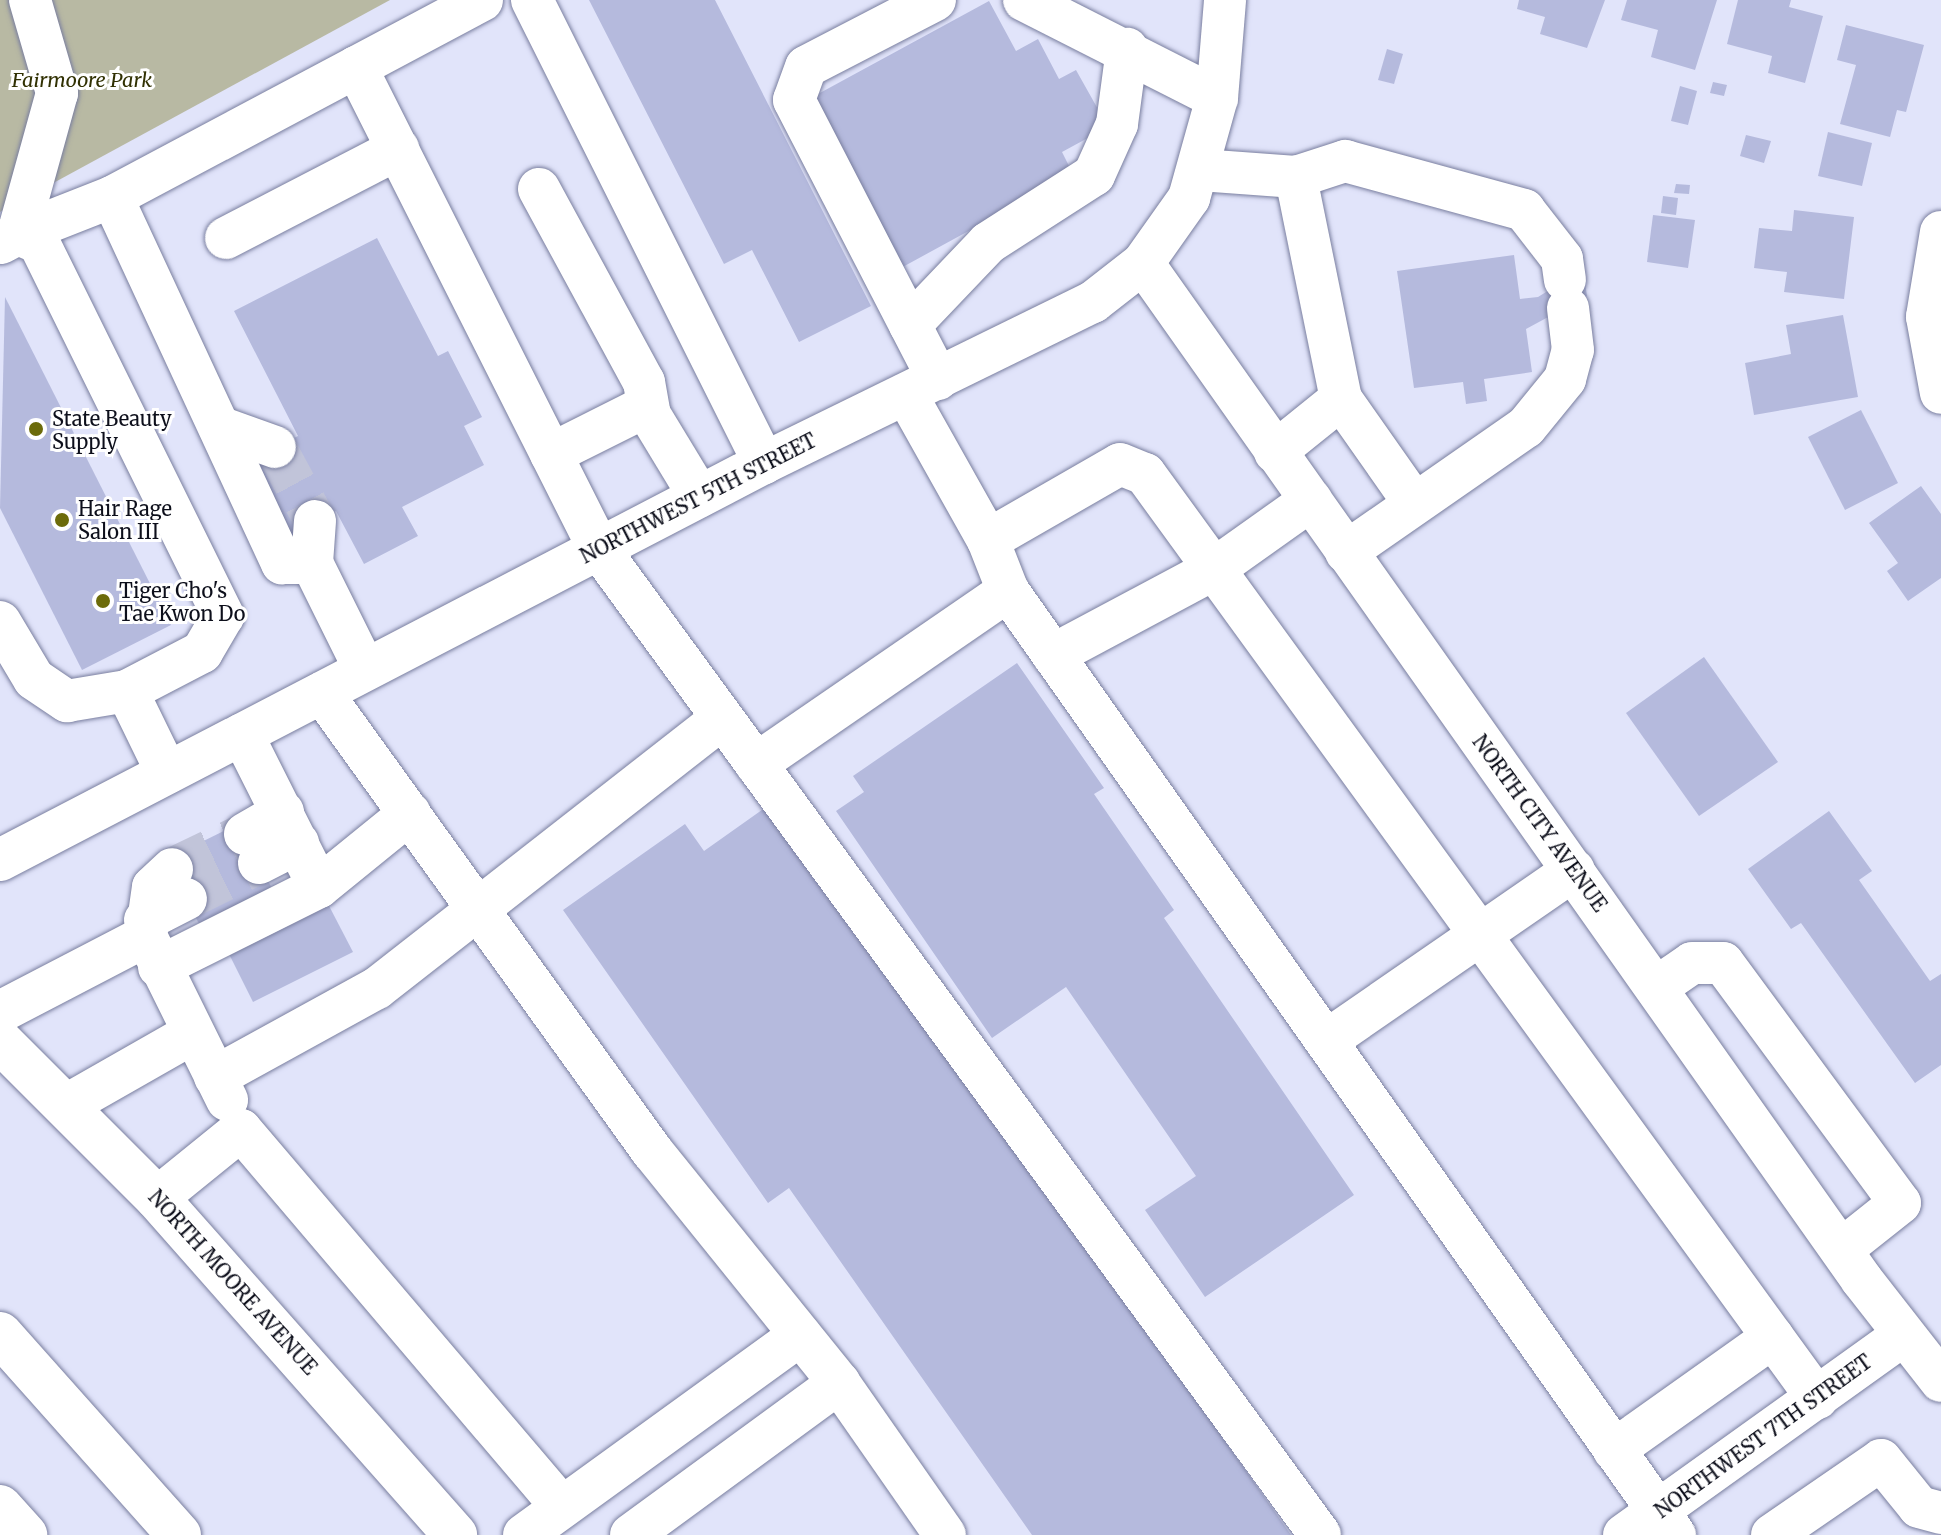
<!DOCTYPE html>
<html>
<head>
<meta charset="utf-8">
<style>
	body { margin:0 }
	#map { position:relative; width:1941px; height:1535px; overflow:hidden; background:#e1e4fa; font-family:Merriweather,serif }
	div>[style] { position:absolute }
	.green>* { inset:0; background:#b8b9a3 }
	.building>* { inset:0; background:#b5badd }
	.minor-tunnel>* { height:42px; margin-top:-21px; transform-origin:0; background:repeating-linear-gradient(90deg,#c1c4d9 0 42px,transparent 0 63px) }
	.roads { filter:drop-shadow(0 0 2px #797e9f) drop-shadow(0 0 2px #797e9f) }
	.minor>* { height:42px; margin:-21px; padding:0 21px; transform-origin:21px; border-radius:21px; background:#fff }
	.major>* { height:44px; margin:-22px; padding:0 22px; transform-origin:22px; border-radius:22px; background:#fff }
	.highway>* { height:44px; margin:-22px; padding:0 22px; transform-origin:22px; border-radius:22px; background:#fff }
	.dots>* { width:22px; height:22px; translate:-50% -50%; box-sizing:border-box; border:4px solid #fff; border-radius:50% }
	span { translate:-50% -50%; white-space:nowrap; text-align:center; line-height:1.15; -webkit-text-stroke:6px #fff; paint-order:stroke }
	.park-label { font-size:20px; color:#313103; font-style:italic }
	.poi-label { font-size:20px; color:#0d0f1b }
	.left { translate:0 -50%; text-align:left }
	.street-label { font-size:20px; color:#0d0f1b }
</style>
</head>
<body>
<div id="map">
	<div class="green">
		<i style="clip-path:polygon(0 0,390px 0,0 212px)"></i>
	</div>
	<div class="building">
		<i style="clip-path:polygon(589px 0,715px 0,871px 306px,799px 342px,752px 250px,724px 264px)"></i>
		<i style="clip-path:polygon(1519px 0,1605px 0,1587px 48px,1540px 34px,1545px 17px,1517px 9px)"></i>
		<i style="clip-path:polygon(1627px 0,1717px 0,1695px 70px,1651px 57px,1658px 30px,1621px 20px)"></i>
		<i style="clip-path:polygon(1738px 0,1791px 0,1789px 7px,1823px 16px,1805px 83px,1768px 73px,1772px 56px,1727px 44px)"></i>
		<i style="clip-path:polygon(989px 1px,1016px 51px,1038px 39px,1059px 79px,1076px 70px,1108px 127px,1062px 152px,1073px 174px,899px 269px,807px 100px)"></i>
		<i style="clip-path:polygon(1846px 25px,1924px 45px,1906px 112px,1897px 110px,1890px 137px,1840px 124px,1856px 65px,1837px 60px)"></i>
		<i style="clip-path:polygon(1387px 49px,1403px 54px,1394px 84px,1378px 80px)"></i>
		<i style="clip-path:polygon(1713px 82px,1727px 85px,1724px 96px,1710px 93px)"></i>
		<i style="clip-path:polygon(1680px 86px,1697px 91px,1688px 125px,1671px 121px)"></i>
		<i style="clip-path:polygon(1828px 132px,1872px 143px,1862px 186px,1818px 176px)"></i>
		<i style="clip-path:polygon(1746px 135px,1771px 141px,1764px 163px,1740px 156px)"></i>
		<i style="clip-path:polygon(1676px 184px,1690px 185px,1689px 194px,1674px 193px)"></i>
		<i style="clip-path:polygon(1663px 196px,1678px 198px,1676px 215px,1661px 213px)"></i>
		<i style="clip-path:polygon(1794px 210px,1854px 217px,1844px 299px,1784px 292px,1787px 272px,1754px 268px,1759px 228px,1792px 231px)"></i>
		<i style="clip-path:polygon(1653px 215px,1695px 220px,1688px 268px,1647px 262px)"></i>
		<i style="clip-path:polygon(377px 238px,438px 356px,448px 351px,482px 417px,464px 426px,484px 465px,402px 507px,418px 536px,364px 564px,336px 511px,282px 538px,244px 463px,298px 436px,234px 311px)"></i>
		<i style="clip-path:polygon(1514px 255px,1520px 299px,1538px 297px,1583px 269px,1587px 296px,1526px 329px,1532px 372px,1484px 379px,1487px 401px,1466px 404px,1463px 382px,1414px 388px,1397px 271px)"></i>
		<i style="clip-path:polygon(5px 297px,171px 625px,82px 670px,0 508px)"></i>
		<i style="clip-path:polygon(1843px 315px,1858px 397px,1754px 415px,1745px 363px,1791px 354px,1786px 325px)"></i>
		<i style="clip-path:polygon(1861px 410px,1898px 483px,1845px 510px,1808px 437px)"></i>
		<i style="clip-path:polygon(1921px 486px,1941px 514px,1941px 578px,1908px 601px,1887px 571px,1898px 563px,1869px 523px)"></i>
		<i style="clip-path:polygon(1704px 657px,1778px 762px,1699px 816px,1626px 713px)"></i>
		<i style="clip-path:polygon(1017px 663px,1104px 788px,1094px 794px,1174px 910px,1164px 918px,1354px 1195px,1205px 1297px,1145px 1210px,1196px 1176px,1066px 987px,992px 1038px,836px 811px,864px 792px,853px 776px)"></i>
		<i style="clip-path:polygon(776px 800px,1291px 1535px,1032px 1535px,789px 1188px,768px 1203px,563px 910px,685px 824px,704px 851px)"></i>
		<i style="clip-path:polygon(1829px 811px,1872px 871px,1859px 880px,1930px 981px,1941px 974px,1941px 1065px,1915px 1083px,1801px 923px,1791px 929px,1748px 869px)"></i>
		<i style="clip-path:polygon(240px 823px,276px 897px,203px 932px,167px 859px)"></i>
		<i style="clip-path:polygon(327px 902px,353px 952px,253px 1002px,228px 952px)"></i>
	</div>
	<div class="minor-tunnel">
		<i style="left:275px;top:447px;width:84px;rotate:61.6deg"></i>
		<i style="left:172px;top:869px;width:81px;rotate:-25.6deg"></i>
		<i style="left:186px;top:899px;width:81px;rotate:-26.3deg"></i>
	</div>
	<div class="roads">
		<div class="minor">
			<i style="left:30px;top:0;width:97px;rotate:73.8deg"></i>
			<i style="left:57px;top:93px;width:146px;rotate:105.5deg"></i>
			<i style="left:18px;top:234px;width:101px;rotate:-21.5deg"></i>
			<i style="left:112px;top:197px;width:419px;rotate:-28deg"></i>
			<i style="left:532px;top:0;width:518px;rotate:63.39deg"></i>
			<i style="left:935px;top:0;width:145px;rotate:152.6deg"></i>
			<i style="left:806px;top:67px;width:35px;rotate:110deg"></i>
			<i style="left:794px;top:100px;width:314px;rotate:62.7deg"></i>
			<i style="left:1024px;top:0;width:216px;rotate:26.9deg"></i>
			<i style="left:356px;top:67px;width:540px;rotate:63.25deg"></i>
			<i style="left:599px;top:549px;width:1221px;rotate:53.82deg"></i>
			<i style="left:1200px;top:170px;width:96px;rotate:4.2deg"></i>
			<i style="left:1296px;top:177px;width:52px;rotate:-18.1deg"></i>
			<i style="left:1345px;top:161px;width:186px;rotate:15.3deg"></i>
			<i style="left:1524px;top:210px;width:62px;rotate:52.2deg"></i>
			<i style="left:1562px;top:259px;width:21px;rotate:82deg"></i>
			<i style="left:539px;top:189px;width:220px;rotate:61.5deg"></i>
			<i style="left:644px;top:382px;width:34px;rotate:80deg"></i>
			<i style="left:112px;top:197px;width:404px;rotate:65.1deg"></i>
			<i style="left:282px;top:563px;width:30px"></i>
			<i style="left:312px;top:563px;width:119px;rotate:63.6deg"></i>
			<i style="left:1941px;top:232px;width:86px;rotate:99.4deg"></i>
			<i style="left:1927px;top:317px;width:77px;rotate:79.6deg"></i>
			<i style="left:226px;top:238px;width:194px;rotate:-27.4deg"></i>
			<i style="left:1px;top:243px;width:19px;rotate:-28deg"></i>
			<i style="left:18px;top:234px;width:23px;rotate:23deg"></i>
			<i style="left:39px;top:243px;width:416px;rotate:63.7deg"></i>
			<i style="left:223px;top:616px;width:42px;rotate:120.3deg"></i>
			<i style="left:202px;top:652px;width:85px;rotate:152.5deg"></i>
			<i style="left:127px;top:691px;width:91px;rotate:64deg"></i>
			<i style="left:1143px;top:263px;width:1245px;rotate:54.74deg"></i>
			<i style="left:1862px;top:1280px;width:128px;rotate:52deg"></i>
			<i style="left:910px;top:325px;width:113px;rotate:-46.4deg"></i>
			<i style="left:988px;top:243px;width:126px;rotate:-32.7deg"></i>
			<i style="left:1094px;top:175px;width:56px;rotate:-65.7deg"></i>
			<i style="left:1117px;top:124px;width:76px;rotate:-82.4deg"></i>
			<i style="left:906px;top:394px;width:167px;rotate:60.7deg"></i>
			<i style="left:988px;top:540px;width:55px;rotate:68.6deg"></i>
			<i style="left:1008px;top:591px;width:1156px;rotate:54.76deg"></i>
			<i style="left:1341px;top:399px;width:127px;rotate:54.9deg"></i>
			<i style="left:225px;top:429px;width:53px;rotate:19.8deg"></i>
			<i style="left:1275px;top:452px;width:85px;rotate:-38.8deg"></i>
			<i style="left:1341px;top:399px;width:227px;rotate:-101.5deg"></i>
			<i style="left:551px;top:454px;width:98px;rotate:-26.6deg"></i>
			<i style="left:639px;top:410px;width:12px;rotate:24deg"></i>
			<i style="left:650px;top:415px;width:95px;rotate:58.8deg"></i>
			<i style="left:988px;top:540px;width:152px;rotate:-29.9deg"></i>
			<i style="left:1120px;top:464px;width:27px;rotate:22deg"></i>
			<i style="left:1145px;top:474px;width:1143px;rotate:53.97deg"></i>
			<i style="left:1346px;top:552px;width:219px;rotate:-34.8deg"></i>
			<i style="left:1526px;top:427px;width:62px;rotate:-50.9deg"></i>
			<i style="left:1565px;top:379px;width:30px;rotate:-75deg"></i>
			<i style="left:1573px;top:350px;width:42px;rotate:-96.8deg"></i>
			<i style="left:312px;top:563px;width:42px;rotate:-85.9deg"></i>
			<i style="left:0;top:622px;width:66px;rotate:59.2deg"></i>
			<i style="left:34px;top:679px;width:40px;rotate:34deg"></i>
			<i style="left:67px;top:701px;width:61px;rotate:-9.5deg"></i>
			<i style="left:1053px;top:655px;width:183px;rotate:-28.1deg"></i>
			<i style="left:1214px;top:569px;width:119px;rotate:-35.4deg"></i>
			<i style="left:322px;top:693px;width:565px;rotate:54.23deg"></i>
			<i style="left:652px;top:1151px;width:298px;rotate:51.1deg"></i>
			<i style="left:839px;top:1383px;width:185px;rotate:55.1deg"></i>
			<i style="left:756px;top:764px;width:306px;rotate:-34.5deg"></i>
			<i style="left:245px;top:834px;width:44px;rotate:-30.1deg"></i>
			<i style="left:0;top:860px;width:861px;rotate:-27.46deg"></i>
			<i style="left:764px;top:463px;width:366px;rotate:-26.1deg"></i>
			<i style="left:1093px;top:302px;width:63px;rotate:-38deg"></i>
			<i style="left:1143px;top:263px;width:80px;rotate:-54.7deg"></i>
			<i style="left:1189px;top:198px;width:104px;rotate:-74.4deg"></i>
			<i style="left:1217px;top:98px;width:98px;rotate:-85.3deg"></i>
			<i style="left:259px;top:863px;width:44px;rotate:-27.1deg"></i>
			<i style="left:319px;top:887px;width:117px;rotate:-39.1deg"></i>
			<i style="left:145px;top:920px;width:46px;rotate:-27.1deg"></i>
			<i style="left:146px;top:936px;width:49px;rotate:-81.9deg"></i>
			<i style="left:153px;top:887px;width:26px;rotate:-43deg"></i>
			<i style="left:159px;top:967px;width:179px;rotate:-26.6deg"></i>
			<i style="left:319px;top:887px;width:171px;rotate:-116.7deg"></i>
			<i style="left:1657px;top:987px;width:42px;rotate:-34.4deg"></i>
			<i style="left:1692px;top:963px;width:31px"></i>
			<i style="left:1723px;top:963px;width:298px;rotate:53.6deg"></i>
			<i style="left:1900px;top:1203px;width:75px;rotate:141.5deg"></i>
			<i style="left:0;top:1012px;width:165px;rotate:-27.5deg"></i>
			<i style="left:146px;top:936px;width:183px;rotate:63.7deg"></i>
			<i style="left:1326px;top:1041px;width:301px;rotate:-34.6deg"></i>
			<i style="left:215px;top:1077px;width:185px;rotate:-28.8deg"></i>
			<i style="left:377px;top:988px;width:438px;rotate:-38deg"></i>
			<i style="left:65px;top:1106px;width:147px;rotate:-29.7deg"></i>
			<i style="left:157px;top:1198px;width:108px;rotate:-39deg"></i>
			<i style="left:241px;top:1130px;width:495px;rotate:49.6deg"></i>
			<i style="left:1614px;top:1450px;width:195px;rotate:-35.4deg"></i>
			<i style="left:524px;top:1535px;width:341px;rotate:-35.9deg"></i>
			<i style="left:631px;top:1535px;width:258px;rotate:-36.2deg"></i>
			<i style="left:1624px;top:1535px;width:342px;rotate:-35.6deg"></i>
			<i style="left:1772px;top:1535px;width:132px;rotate:-34.5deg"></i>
			<i style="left:1881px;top:1460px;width:60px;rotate:51deg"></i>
			<i style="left:1919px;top:1507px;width:23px;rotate:15deg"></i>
		</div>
		<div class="major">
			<i style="left:0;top:1041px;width:222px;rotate:45deg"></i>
			<i style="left:157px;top:1198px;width:450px;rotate:48.5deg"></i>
		</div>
		<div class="highway">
			<i style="left:0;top:1334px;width:269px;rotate:48.3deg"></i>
			<i style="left:0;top:1507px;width:38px;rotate:48deg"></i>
		</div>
	</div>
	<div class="dots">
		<i style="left:36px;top:429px;background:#6c6b0a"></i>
		<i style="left:62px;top:520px;background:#6c6b0a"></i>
		<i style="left:103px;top:601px;background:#6c6b0a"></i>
	</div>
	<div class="park-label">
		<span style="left:82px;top:79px">Fairmoore Park</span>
	</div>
	<div class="poi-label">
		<span class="left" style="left:52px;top:430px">State Beauty<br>Supply</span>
		<span class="left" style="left:78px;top:520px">Hair Rage<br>Salon III</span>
		<span class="left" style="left:119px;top:602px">Tiger Cho's<br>Tae Kwon Do</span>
	</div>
	<div class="street-label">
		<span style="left:698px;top:498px;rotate:-27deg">NORTHWEST 5TH STREET</span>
		<span style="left:1540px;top:823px;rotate:54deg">NORTH CITY AVENUE</span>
		<span style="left:233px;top:1282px;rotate:48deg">NORTH MOORE AVENUE</span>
		<span style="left:1763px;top:1436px;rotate:-36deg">NORTHWEST 7TH STREET</span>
	</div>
</div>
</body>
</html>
